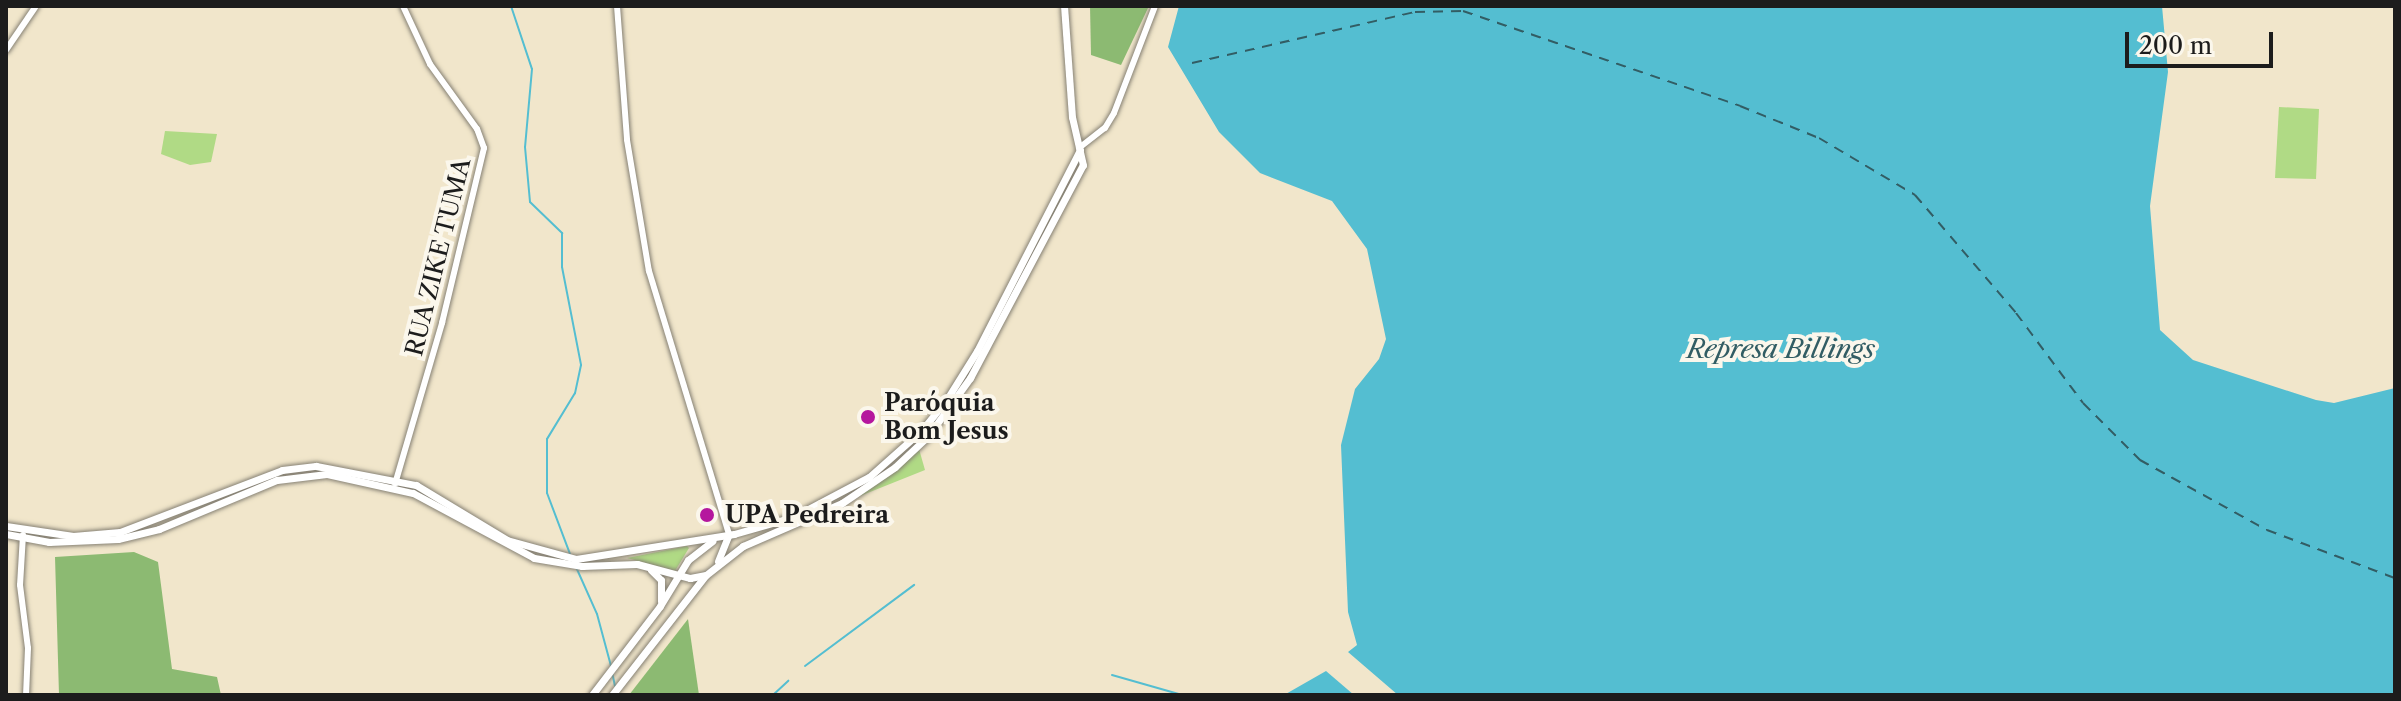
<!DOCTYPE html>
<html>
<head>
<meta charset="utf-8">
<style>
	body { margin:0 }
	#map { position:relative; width:2401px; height:701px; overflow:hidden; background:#f1e6cb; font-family:"Libre Caslon Text",serif }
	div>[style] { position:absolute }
	.green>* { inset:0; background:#b0da85 }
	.forest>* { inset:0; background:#8cba72 }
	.water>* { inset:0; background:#54bed1 }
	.stream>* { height:2px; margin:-1px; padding:0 1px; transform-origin:1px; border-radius:1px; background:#54bed1 }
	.ferry>* { height:2px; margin-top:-1px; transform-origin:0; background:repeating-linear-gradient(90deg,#325d64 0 10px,transparent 0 18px) }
	.roads { filter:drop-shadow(0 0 2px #868174) drop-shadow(0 0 2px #868174) }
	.tertiary>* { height:6px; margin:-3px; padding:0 3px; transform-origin:3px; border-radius:3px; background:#fff }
	.primary>* { height:7px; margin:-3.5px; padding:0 3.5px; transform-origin:3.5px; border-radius:3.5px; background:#fff }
	.dots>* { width:22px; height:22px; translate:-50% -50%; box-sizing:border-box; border:4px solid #fbf7ec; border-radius:50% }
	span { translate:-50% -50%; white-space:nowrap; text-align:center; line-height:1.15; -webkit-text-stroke:8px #fbf7ec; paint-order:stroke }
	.street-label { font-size:24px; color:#1c1c1c }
	.poi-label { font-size:24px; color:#1c1c1c; font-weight:700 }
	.left { translate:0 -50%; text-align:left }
	.water-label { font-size:26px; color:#325d64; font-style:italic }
	.frame { position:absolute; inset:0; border:8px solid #1c1c1c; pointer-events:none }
	.scale { position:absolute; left:2125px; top:32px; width:148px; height:36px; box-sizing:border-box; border:4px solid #1c1c1c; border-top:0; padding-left:10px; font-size:24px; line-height:28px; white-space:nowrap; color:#1c1c1c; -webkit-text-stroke:6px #fbf7ec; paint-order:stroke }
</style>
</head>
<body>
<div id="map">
	<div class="green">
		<i style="clip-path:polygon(2279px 107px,2319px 109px,2316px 179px,2275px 178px)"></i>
		<i style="clip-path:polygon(165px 131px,217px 134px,211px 162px,190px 165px,161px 154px)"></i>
		<i style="clip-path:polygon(919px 449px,925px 470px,855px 498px)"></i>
		<i style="clip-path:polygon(689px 548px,675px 571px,627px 558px,687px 546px)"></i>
	</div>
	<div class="forest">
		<i style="clip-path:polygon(1090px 6px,1149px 6px,1121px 65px,1091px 55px)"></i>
		<i style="clip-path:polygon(134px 552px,158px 562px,172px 669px,217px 677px,221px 695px,59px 695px,55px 557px)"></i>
		<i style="clip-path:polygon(688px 619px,699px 695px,629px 695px)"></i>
	</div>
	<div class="water">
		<i style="clip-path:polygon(1179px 6px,2162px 6px,2168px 72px,2150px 206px,2160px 330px,2193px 360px,2316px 400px,2334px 403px,2395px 388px,2395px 695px,1398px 695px,1348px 652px,1357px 645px,1348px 612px,1341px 445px,1355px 389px,1379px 359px,1386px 339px,1367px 249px,1332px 201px,1260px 173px,1219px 132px,1168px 47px)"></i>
		<i style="clip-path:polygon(1326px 671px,1354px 695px,1284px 695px)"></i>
	</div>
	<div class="stream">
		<i style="left:511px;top:6px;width:66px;rotate:71.6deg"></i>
		<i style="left:532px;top:69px;width:78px;rotate:95.1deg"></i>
		<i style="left:525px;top:147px;width:55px;rotate:84.8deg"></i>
		<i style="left:530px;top:202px;width:45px;rotate:44.1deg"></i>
		<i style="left:562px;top:233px;width:34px;rotate:90deg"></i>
		<i style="left:562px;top:267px;width:100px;rotate:79deg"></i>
		<i style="left:581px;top:365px;width:29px;rotate:102deg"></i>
		<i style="left:575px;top:393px;width:54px;rotate:121.3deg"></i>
		<i style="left:547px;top:439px;width:54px;rotate:90deg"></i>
		<i style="left:547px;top:493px;width:65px;rotate:69.3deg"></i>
		<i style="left:576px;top:567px;width:51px;rotate:65.9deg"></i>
		<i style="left:597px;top:614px;width:54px;rotate:74.9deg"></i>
		<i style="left:805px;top:666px;width:136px;rotate:-36.6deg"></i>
		<i style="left:612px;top:672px;width:14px;rotate:78deg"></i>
		<i style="left:1112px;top:675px;width:73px;rotate:15.9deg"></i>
		<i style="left:773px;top:695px;width:21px;rotate:-43deg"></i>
	</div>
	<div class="ferry">
		<i style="left:1192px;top:63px;width:229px;rotate:-12.9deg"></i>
		<i style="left:1415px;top:12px;width:48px;rotate:-1.2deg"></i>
		<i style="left:1463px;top:11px;width:293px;rotate:18.9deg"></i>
		<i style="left:1740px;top:106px;width:85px;rotate:22.1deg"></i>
		<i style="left:1819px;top:138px;width:112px;rotate:30.7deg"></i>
		<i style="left:1915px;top:195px;width:155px;rotate:49.4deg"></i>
		<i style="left:2016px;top:313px;width:112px;rotate:53.3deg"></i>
		<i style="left:2083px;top:403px;width:81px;rotate:45deg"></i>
		<i style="left:2140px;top:460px;width:145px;rotate:28.9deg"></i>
		<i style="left:2267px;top:530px;width:137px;rotate:20.6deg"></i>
	</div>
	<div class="roads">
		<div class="tertiary">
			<i style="left:617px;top:6px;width:134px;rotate:85.7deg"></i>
			<i style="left:627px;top:140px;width:133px;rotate:80.5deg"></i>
			<i style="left:649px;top:271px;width:275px;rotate:73.1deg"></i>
			<i style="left:6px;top:50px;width:53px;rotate:-55.7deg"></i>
			<i style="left:1079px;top:148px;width:33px;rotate:-38deg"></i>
			<i style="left:1105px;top:128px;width:17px;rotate:-59deg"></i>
			<i style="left:1114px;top:113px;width:115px;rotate:-69deg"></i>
			<i style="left:395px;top:484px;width:168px;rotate:-73.7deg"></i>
			<i style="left:442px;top:323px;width:180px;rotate:-76.5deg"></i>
			<i style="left:484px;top:148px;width:20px;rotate:-110deg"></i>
			<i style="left:477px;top:129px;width:80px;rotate:-125.9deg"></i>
			<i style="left:430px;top:64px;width:64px;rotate:-115deg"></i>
			<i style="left:23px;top:535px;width:50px;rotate:93.4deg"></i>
			<i style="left:20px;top:585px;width:64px;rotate:82.8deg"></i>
			<i style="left:28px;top:648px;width:47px;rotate:92.4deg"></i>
		</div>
		<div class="primary">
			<i style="left:6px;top:526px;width:68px;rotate:8.5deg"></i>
			<i style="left:73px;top:536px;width:47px;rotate:-4.9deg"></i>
			<i style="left:120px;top:532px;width:173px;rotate:-20.9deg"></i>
			<i style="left:282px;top:470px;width:34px;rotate:-7deg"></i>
			<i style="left:316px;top:466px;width:102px;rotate:10.8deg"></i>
			<i style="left:416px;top:485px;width:106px;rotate:31.1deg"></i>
			<i style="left:507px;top:540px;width:72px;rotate:15.4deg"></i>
			<i style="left:576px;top:559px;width:160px;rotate:-9deg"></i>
			<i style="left:734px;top:534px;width:61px;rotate:-16.1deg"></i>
			<i style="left:793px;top:517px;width:86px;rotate:-27.8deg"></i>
			<i style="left:869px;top:477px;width:71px;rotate:-41.6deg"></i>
			<i style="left:922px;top:430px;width:40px;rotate:-51deg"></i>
			<i style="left:947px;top:399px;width:57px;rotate:-58deg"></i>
			<i style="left:977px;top:351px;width:226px;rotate:-62.9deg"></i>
			<i style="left:6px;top:534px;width:44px;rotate:10.5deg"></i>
			<i style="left:49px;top:542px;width:69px;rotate:-2.5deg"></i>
			<i style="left:118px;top:539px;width:42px;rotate:-13.7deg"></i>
			<i style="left:159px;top:529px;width:128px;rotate:-22.6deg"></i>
			<i style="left:277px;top:480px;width:50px;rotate:-6.8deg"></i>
			<i style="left:327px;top:474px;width:88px;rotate:12.5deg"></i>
			<i style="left:413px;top:493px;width:137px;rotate:28.2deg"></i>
			<i style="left:534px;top:558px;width:49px;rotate:9.5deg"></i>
			<i style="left:582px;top:566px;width:55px;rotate:-2.1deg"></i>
			<i style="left:637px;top:564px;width:55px;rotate:14.8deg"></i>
			<i style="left:690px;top:578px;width:16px;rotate:-11deg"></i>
			<i style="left:706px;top:575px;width:47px;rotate:-38.1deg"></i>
			<i style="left:743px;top:546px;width:108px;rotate:-23.5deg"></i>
			<i style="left:842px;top:503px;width:64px;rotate:-34.2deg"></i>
			<i style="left:895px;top:467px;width:45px;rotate:-43.2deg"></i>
			<i style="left:928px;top:436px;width:72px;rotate:-54.1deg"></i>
			<i style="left:970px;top:378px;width:241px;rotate:-62.1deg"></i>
			<i style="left:1083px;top:165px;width:49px;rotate:-102.9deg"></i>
			<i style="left:1072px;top:117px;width:111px;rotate:-94.1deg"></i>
			<i style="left:718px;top:561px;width:29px;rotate:-68deg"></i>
			<i style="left:651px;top:570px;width:14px;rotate:45deg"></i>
			<i style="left:661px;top:580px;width:21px;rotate:90deg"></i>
			<i style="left:592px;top:695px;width:112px;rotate:-52.6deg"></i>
			<i style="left:660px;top:606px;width:54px;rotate:-58.7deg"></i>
			<i style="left:688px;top:560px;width:31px;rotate:-38deg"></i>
			<i style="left:612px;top:695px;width:151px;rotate:-52deg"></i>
		</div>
	</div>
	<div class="dots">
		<i style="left:868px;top:417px;background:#b5179e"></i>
		<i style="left:707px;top:515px;background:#b5179e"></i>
	</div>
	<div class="street-label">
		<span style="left:438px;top:257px;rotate:-76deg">RUA ZIKE TUMA</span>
	</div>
	<div class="poi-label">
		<span class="left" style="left:884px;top:417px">Paróquia<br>Bom Jesus</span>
		<span class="left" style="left:725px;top:515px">UPA Pedreira</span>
	</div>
	<div class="water-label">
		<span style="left:1781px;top:350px">Represa Billings</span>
	</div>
	<div class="frame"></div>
	<div class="scale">200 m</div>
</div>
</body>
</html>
